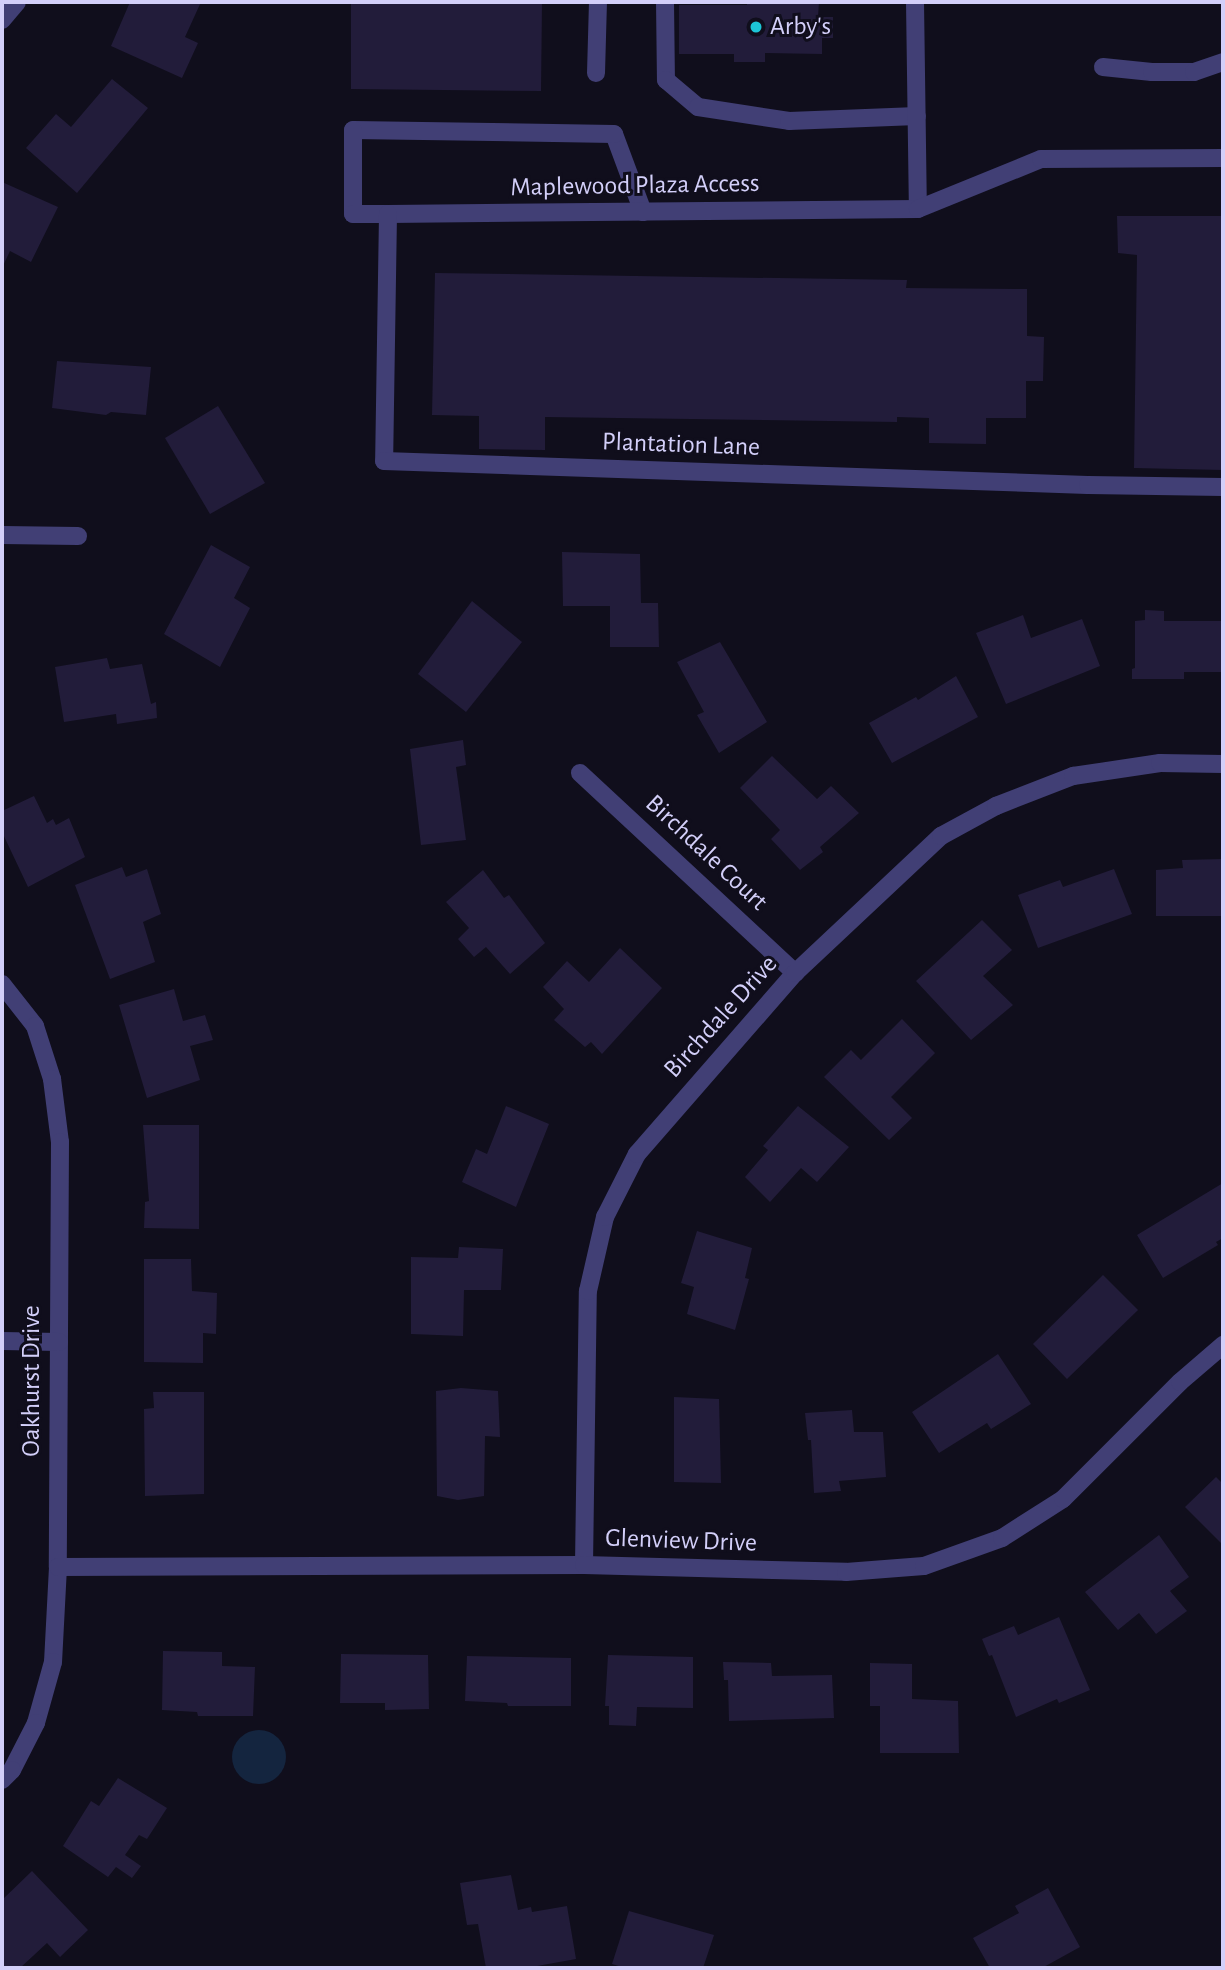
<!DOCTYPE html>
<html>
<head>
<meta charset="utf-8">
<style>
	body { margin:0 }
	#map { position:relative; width:1225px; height:1970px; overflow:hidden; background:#100e1c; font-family:"Alegreya Sans",sans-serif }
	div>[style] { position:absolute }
	.water>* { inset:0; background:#14253f }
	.round { border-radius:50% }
	.building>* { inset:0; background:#221c3a }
	.minor>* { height:18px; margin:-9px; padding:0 9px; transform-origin:9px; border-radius:9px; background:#413f75 }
	.dots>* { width:19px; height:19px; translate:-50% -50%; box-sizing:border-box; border:4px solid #100e1c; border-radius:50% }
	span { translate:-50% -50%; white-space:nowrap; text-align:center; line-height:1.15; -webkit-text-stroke:6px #100e1c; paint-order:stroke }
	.poi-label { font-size:26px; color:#d3cff9 }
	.left { translate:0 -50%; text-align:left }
	.street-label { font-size:26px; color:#d3cff9 }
	.frame { position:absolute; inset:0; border:4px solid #d3cff9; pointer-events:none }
</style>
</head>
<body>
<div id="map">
	<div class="water">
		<i class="round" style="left:232px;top:1730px;width:54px;height:54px"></i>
	</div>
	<div class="building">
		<i style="clip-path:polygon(130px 2px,201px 2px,185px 37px,198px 43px,182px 78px,111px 46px)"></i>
		<i style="clip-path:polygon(351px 2px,542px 2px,541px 91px,351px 89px)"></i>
		<i style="clip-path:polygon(747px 2px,819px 2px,818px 17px,833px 17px,833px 38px,822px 38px,822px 54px,765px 53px,765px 62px,734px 62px,734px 54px,679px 54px,679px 5px,747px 5px)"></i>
		<i style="clip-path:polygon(112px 79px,148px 108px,77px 193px,26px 148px,56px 114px,71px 127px)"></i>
		<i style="clip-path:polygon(2px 182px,58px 207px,31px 262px,10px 251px,2px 268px)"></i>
		<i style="clip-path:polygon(1117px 216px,1223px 216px,1223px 470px,1134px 468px,1137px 255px,1118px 253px)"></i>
		<i style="clip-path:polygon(435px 273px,907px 280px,906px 288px,1027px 289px,1027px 336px,1044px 337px,1043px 381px,1026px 381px,1026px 418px,986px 418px,986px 444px,929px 443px,929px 418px,897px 417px,897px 422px,545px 417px,545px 450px,479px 449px,479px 416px,432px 415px)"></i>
		<i style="clip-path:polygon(57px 361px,151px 367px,146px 415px,111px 412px,106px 415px,52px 408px)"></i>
		<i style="clip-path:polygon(218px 406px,265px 483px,210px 514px,165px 438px)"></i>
		<i style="clip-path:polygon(211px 545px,250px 567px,234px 598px,250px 608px,220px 667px,164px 634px)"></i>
		<i style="clip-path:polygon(562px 552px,640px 554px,641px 603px,658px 603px,659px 647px,610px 647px,610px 606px,563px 606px)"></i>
		<i style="clip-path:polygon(472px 601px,522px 642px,466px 712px,418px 674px)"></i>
		<i style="clip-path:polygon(1145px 610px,1164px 611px,1164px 621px,1223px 621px,1223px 672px,1184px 672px,1184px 679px,1132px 679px,1132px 669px,1135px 668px,1135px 621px,1145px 620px)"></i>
		<i style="clip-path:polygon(1023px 615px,1031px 638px,1082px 619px,1100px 666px,1006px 704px,976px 633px)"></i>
		<i style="clip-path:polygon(720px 642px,767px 722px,719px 753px,697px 715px,704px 712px,677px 662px)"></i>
		<i style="clip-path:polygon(107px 658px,110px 669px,142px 664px,151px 704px,156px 702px,157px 718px,117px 724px,116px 714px,64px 722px,55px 667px)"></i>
		<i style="clip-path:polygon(956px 676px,978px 717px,892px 763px,869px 723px,916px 697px,918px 700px)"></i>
		<i style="clip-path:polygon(463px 740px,466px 765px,456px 767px,466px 840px,421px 845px,410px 749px)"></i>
		<i style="clip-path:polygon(772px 756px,817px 799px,831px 786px,859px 813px,820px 847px,823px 852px,800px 870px,771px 839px,780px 830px,740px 788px)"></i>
		<i style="clip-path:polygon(34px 796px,47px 823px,53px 819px,56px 825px,69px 818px,85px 857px,28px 887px,2px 832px,2px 811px)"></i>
		<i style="clip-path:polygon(1223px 859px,1223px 916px,1156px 916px,1156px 870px,1183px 868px,1182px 860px)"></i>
		<i style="clip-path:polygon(122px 867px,126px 877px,147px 869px,161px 914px,143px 922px,155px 962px,110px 979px,75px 885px)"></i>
		<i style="clip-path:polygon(1114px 869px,1132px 914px,1038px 948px,1018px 895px,1060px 880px,1063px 887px)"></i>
		<i style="clip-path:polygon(483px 870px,504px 898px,509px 895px,545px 943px,510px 974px,486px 947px,474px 957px,458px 939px,469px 928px,446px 902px)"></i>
		<i style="clip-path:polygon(982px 920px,1012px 950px,983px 976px,1013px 1005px,971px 1040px,916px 981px)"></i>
		<i style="clip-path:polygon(620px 948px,662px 988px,602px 1054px,591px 1042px,585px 1047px,554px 1020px,564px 1009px,543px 987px,567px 961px,589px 982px)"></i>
		<i style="clip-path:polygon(174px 989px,183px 1021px,205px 1015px,213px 1040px,190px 1046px,200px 1080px,147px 1098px,119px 1005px)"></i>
		<i style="clip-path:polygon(902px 1019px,935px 1053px,891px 1097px,912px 1118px,889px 1140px,824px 1077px,851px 1050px,861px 1060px)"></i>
		<i style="clip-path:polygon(506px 1106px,549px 1124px,516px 1207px,462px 1182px,476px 1149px,487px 1154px)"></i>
		<i style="clip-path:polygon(798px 1106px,849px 1147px,817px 1182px,801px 1168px,770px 1202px,745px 1177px,768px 1150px,763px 1146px)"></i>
		<i style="clip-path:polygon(143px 1125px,199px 1125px,199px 1229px,144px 1228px,145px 1202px,149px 1201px)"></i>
		<i style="clip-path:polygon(1223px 1183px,1223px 1238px,1216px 1242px,1218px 1245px,1163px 1278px,1137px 1235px)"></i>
		<i style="clip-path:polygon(697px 1231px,752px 1248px,745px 1278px,749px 1279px,735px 1330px,687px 1314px,694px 1287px,681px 1283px)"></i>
		<i style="clip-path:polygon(459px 1247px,503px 1249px,501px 1290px,464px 1290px,463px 1336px,411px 1334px,411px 1257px,458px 1258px)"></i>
		<i style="clip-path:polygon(144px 1259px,191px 1259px,192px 1291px,217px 1293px,216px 1334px,203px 1333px,203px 1363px,144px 1362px)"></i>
		<i style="clip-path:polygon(1103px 1275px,1138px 1310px,1067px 1379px,1033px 1344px)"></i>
		<i style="clip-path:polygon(998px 1354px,1031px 1404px,991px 1429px,987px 1423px,939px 1453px,912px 1412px)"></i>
		<i style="clip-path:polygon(461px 1388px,498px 1391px,500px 1437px,485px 1436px,484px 1496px,458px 1500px,437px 1496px,436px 1391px)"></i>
		<i style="clip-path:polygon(153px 1392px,204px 1392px,204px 1494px,145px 1496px,144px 1409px,154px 1408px)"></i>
		<i style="clip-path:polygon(674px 1397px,719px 1399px,721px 1483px,674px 1482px)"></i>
		<i style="clip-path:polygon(852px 1410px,854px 1432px,883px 1432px,886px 1477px,839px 1481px,841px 1491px,814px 1493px,811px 1440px,808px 1440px,805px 1413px)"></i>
		<i style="clip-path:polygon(1216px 1477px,1223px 1484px,1223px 1545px,1185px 1507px)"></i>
		<i style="clip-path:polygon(1159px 1535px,1189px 1577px,1170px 1591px,1187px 1611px,1156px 1634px,1139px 1613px,1118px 1630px,1085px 1592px)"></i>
		<i style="clip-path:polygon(1059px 1617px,1090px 1690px,1059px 1703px,1057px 1699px,1016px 1717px,992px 1655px,989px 1656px,982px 1639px,1014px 1626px,1018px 1635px)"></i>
		<i style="clip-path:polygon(163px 1651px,222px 1652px,222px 1666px,255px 1667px,253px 1716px,198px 1716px,197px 1712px,162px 1710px)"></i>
		<i style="clip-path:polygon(341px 1654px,428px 1655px,429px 1709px,385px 1710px,385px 1703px,340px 1703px)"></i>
		<i style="clip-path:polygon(608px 1655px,693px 1657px,693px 1708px,637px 1707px,636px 1726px,609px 1725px,609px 1706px,605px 1706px)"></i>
		<i style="clip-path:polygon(467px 1656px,571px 1658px,571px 1706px,508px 1706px,507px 1703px,465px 1701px)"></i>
		<i style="clip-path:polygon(723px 1662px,771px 1663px,772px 1676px,832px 1675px,834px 1718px,729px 1721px,728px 1680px,724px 1680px)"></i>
		<i style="clip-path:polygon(870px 1663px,912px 1664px,912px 1699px,958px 1701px,959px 1753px,880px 1753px,880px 1706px,870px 1706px)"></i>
		<i style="clip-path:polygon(118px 1778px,167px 1808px,147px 1839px,139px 1835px,125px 1855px,141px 1866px,132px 1878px,116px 1867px,108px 1877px,63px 1846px,91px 1801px,99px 1806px)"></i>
		<i style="clip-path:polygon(32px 1871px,88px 1930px,60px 1957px,47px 1943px,20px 1968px,2px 1968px,2px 1900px)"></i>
		<i style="clip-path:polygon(511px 1875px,518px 1910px,531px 1907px,532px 1912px,567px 1906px,576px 1959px,526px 1968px,486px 1968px,478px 1924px,467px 1925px,460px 1883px)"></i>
		<i style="clip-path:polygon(1048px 1888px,1080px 1947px,1042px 1968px,990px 1968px,973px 1938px,1019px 1913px,1015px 1906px)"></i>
		<i style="clip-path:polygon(629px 1911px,714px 1935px,703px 1968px,625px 1968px,612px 1964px)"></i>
	</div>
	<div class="minor">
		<i style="left:665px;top:2px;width:78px;rotate:89.3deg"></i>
		<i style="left:666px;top:80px;width:42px;rotate:40.2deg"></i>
		<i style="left:698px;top:107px;width:92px;rotate:8.7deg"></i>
		<i style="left:789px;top:121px;width:128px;rotate:-2.2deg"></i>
		<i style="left:915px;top:2px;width:207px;rotate:89.2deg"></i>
		<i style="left:2px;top:20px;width:23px;rotate:-50deg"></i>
		<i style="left:1103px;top:67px;width:49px;rotate:5.8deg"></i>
		<i style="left:1152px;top:72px;width:42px"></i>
		<i style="left:1194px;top:72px;width:31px;rotate:-19deg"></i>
		<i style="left:596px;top:73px;width:71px;rotate:-88.4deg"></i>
		<i style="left:643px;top:212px;width:83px;rotate:-110.4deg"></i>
		<i style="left:614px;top:134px;width:261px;rotate:-179.1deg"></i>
		<i style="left:353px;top:130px;width:84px;rotate:90deg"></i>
		<i style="left:353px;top:214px;width:35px"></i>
		<i style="left:388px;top:214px;width:530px;rotate:-0.54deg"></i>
		<i style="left:918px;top:209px;width:133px;rotate:-22.1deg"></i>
		<i style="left:1041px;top:159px;width:182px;rotate:-0.3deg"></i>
		<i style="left:388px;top:214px;width:247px;rotate:90.9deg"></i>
		<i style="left:384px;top:461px;width:704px;rotate:1.95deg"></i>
		<i style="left:1088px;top:485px;width:135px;rotate:0.8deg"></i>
		<i style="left:2px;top:535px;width:76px;rotate:0.8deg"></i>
		<i style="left:580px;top:773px;width:294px;rotate:42.9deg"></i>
		<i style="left:2px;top:984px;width:53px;rotate:51.8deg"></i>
		<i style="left:35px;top:1026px;width:56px;rotate:72.2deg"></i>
		<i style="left:52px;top:1079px;width:64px;rotate:82.8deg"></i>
		<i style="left:60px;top:1142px;width:425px;rotate:90.3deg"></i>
		<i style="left:58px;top:1567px;width:95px;rotate:93deg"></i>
		<i style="left:53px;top:1662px;width:63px;rotate:105.6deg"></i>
		<i style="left:36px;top:1723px;width:53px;rotate:117.1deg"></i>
		<i style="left:12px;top:1770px;width:14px;rotate:135deg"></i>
		<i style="left:2px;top:1341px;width:57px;rotate:1deg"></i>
		<i style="left:584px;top:1565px;width:274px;rotate:-89.2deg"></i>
		<i style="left:588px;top:1291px;width:76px;rotate:-77.1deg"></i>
		<i style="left:605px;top:1217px;width:71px;rotate:-63.1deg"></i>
		<i style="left:637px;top:1154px;width:240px;rotate:-48.9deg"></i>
		<i style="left:795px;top:973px;width:200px;rotate:-43.2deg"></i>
		<i style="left:941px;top:836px;width:63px;rotate:-28.6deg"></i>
		<i style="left:996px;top:806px;width:83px;rotate:-21.3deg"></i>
		<i style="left:1073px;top:776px;width:88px;rotate:-8.5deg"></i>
		<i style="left:1160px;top:763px;width:63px;rotate:0.9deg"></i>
		<i style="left:58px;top:1567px;width:526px;rotate:-0.22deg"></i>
		<i style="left:584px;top:1565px;width:262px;rotate:1.5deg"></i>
		<i style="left:846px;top:1572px;width:78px;rotate:-4.4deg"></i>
		<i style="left:924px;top:1566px;width:83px;rotate:-19.7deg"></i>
		<i style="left:1002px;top:1538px;width:72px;rotate:-32.6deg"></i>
		<i style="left:1063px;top:1499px;width:165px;rotate:-45deg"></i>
		<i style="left:1180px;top:1382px;width:57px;rotate:-40.7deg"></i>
	</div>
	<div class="dots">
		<i style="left:756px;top:27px;background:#1dc5d7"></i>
	</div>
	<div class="poi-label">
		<span class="left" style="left:770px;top:27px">Arby's</span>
	</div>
	<div class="street-label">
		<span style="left:635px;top:186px;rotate:-1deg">Maplewood Plaza Access</span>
		<span style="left:681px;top:445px;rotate:2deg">Plantation Lane</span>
		<span style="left:706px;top:853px;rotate:43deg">Birchdale Court</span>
		<span style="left:721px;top:1017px;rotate:-48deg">Birchdale Drive</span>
		<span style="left:32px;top:1381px;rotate:-90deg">Oakhurst Drive</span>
		<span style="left:681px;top:1541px;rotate:2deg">Glenview Drive</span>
	</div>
	<div class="frame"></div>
</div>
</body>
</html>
